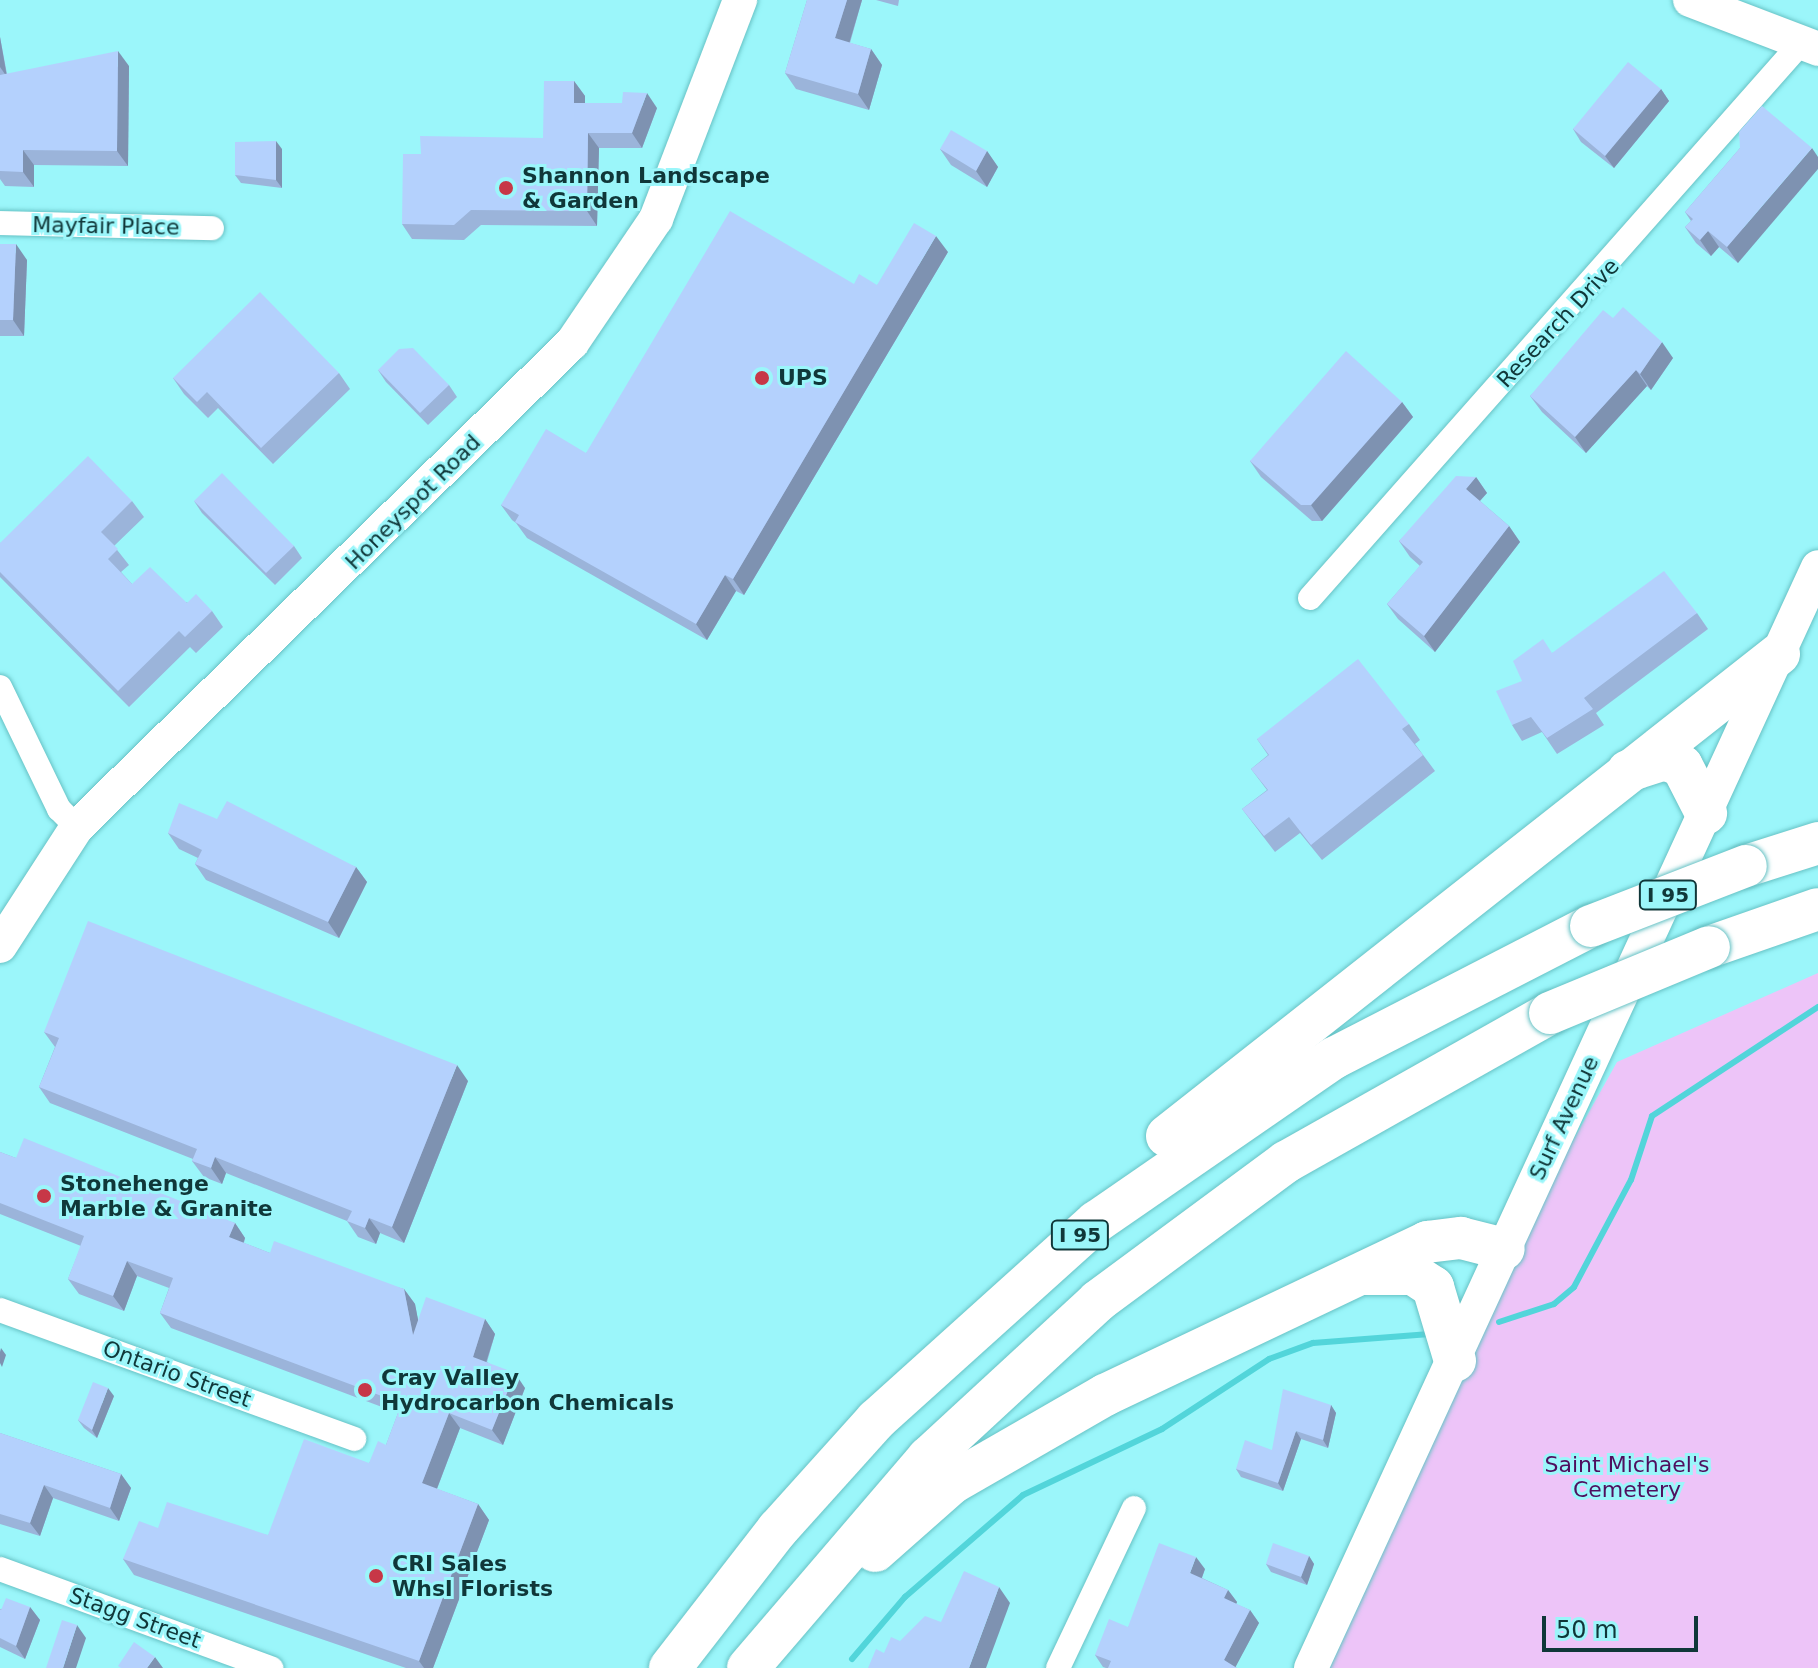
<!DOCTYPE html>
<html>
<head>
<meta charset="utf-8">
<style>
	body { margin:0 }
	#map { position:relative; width:1818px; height:1668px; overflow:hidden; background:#9bf6fa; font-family:"DejaVu Sans",sans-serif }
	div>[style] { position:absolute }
	.green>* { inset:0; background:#edc4f8 }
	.stream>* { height:6px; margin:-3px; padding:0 3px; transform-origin:3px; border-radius:3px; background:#52d5da }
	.roads { filter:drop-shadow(0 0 2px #67c2c5) drop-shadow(0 0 2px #67c2c5) }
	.street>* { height:24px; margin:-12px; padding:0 12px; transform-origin:12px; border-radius:12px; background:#fff }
	.secondary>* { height:34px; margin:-17px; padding:0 17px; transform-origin:17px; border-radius:17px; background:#fff }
	.highway>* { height:42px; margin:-21px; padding:0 21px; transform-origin:21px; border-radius:21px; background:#fff }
	.bridges { filter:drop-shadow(0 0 2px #67c2c5) drop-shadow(0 0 2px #67c2c5) }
	.highway-bridge>* { height:42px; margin:-21px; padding:0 21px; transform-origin:21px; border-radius:21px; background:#fff }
	.wall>* { inset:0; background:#9bb4da }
	.shaded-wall>* { inset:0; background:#7e92b1 }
	.building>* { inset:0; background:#b4d1fd }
	.dots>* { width:22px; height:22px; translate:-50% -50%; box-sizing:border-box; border:4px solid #9bf6fa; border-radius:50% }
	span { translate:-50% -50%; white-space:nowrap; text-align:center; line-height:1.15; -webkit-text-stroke:6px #9bf6fa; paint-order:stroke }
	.shield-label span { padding:2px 6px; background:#9bf6fa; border:2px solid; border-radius:6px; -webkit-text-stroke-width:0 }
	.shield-label { font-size:20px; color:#103739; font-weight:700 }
	.poi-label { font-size:22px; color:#103739; font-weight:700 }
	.left { translate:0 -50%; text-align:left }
	.street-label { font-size:22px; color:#103739 }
	.park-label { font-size:22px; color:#4f0e5e }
	.scale { position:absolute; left:1542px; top:1616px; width:156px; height:36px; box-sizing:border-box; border:4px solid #103739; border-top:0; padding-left:10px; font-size:24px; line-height:28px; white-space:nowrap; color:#103739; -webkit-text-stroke:6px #9bf6fa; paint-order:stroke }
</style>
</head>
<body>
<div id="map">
	<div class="green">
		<i style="clip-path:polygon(1818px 973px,1818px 1668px,1330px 1668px,1565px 1155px,1617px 1062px)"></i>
	</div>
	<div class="stream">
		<i style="left:1499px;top:1322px;width:58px;rotate:-18.1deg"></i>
		<i style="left:1554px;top:1304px;width:26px;rotate:-40deg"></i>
		<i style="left:1574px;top:1287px;width:121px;rotate:-62deg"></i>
		<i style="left:1631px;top:1180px;width:67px;rotate:-71.8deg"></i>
		<i style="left:1652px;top:1116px;width:199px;rotate:-33.3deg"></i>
		<i style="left:852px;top:1659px;width:82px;rotate:-49.5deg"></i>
		<i style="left:905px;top:1597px;width:156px;rotate:-40.8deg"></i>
		<i style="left:1023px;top:1495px;width:154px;rotate:-25.4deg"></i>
		<i style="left:1162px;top:1429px;width:128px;rotate:-33.2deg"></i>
		<i style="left:1269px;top:1359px;width:47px;rotate:-20deg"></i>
		<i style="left:1313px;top:1343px;width:117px;rotate:-4.4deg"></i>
	</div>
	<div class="roads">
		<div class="street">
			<i style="left:0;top:223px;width:212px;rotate:1.4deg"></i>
			<i style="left:1310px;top:598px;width:741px;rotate:-48.5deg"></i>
			<i style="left:0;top:687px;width:136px;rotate:64.2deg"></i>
			<i style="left:59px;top:809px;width:25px;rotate:45deg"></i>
			<i style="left:0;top:1310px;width:377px;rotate:20deg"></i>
			<i style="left:0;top:1569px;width:289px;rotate:20.1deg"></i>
			<i style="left:1058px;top:1668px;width:177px;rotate:-64.6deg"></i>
		</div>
		<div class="secondary">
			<i style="left:1690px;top:0;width:137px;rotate:20.9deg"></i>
			<i style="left:0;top:946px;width:142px;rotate:-57.1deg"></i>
			<i style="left:77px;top:827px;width:692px;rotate:-44.36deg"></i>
			<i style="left:572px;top:343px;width:150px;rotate:-55.9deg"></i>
			<i style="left:656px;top:219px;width:235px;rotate:-69deg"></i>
			<i style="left:1311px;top:1668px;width:1212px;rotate:-65.27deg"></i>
		</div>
		<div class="highway">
			<i style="left:1628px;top:771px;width:38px;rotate:-18deg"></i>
			<i style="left:1664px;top:759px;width:19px;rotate:21deg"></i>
			<i style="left:1682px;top:766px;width:53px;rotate:62.9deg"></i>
			<i style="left:1746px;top:866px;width:76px;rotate:-17.7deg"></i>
			<i style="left:1709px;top:947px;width:115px;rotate:-19.2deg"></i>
			<i style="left:1167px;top:1136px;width:779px;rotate:-38.22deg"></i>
			<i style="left:1365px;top:1274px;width:48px"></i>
			<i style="left:1413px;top:1274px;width:24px;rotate:33deg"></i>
			<i style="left:1433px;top:1287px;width:77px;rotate:73.4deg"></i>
			<i style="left:875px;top:1551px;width:103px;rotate:-41.4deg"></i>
			<i style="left:952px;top:1483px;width:177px;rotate:-29.9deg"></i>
			<i style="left:1105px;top:1395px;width:357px;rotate:-25.4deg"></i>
			<i style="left:1427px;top:1242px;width:34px;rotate:-7deg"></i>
			<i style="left:1461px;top:1238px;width:44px;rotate:14.3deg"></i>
			<i style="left:670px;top:1668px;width:176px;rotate:-52.2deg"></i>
			<i style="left:778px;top:1529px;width:147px;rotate:-48deg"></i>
			<i style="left:876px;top:1420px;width:296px;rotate:-42deg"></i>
			<i style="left:1096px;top:1222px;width:289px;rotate:-34.6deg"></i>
			<i style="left:1334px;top:1058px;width:289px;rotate:-27.2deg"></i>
			<i style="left:748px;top:1668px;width:277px;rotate:-49.4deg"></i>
			<i style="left:928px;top:1458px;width:231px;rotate:-42.7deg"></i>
			<i style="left:1098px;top:1301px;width:234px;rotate:-36.5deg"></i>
			<i style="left:1286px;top:1162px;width:303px;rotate:-29.4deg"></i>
		</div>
	</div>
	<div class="bridges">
		<div class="highway-bridge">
			<i style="left:1591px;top:926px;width:166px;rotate:-21.2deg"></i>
			<i style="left:1550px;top:1013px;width:172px;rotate:-22.5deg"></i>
		</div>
	</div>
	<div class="wall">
		<i style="clip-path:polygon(807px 0,862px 0,850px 43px,871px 49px,882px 65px,869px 110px,796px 89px,785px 73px)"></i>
		<i style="clip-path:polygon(876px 0,899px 0,898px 6px)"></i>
		<i style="clip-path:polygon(0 37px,7px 74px,129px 66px,128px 166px,34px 165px,34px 187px,5px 186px,0 179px)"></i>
		<i style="clip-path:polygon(574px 81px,585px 96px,585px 103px,657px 108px,642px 148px,599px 148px,597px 226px,481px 225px,464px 240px,412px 239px,402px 224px,421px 154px,543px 138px)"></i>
		<i style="clip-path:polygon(1661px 89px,1669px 101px,1614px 168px,1581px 142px,1573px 129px)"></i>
		<i style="clip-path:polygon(1762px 106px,1738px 263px,1719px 247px,1711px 256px,1696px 243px,1685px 227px,1691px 221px,1685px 212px,1740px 148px)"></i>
		<i style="clip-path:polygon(282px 149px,282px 188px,241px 183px,235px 175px)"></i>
		<i style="clip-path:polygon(940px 149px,987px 151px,998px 167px,987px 187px,951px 165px)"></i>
		<i style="clip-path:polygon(0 244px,27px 260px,24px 336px,0 336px)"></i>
		<i style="clip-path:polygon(948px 252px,744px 595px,736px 591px,707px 640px,527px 538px,516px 523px,512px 520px,501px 505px,586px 453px,854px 284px,877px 285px)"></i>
		<i style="clip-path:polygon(1613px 318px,1673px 358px,1651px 390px,1647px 386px,1586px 453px,1542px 412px,1530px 396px)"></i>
		<i style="clip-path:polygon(378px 370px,449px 385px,457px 397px,428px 425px,386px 382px)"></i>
		<i style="clip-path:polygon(339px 373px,350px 389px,273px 464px,218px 408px,208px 418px,184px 394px,173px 378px)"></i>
		<i style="clip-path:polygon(1402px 402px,1413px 417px,1322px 521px,1312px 521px,1261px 477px,1250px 461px)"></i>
		<i style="clip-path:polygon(1476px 477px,1487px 493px,1480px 501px,1509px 526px,1520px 542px,1435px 652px,1398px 619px,1387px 604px,1420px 566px,1410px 557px,1399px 541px)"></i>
		<i style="clip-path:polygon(132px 501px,144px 517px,114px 546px,129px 565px,121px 572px,132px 584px,212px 611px,223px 627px,196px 653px,190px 647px,129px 707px,0 577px,0 543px)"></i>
		<i style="clip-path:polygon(194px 501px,294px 546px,302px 558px,275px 585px,202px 513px)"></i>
		<i style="clip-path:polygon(1697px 613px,1708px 629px,1596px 713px,1604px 725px,1557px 754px,1542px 732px,1522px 741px,1512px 725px,1552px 653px)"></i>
		<i style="clip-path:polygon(1409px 724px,1420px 740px,1415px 744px,1435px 771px,1322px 860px,1300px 833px,1275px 852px,1242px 809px,1267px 790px,1251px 769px,1268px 755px,1257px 739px)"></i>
		<i style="clip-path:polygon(217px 819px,356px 867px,367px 882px,339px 938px,206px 880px,195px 864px,198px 858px,179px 849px,168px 833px)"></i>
		<i style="clip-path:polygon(44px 1032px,468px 1081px,404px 1243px,380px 1233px,376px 1244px,358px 1237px,347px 1221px,226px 1173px,222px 1184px,204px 1177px,192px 1161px,193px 1159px,50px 1103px,39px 1087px,55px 1047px)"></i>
		<i style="clip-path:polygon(0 1152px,16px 1158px,235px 1223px,245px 1238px,244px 1243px,270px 1253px,404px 1289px,415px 1304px,418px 1321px,485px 1319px,495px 1334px,487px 1362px,525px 1388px,503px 1445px,460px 1428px,437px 1489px,478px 1504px,489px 1520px,433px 1668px,406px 1668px,134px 1575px,123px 1559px,158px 1528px,268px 1535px,369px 1463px,386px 1445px,398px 1413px,171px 1328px,160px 1313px,169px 1288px,137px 1276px,124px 1311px,79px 1294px,68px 1279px,81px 1246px,0 1214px)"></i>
		<i style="clip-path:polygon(114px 1396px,97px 1438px,84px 1428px,78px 1420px)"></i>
		<i style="clip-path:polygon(1331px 1405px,1336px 1413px,1328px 1448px,1301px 1439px,1283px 1491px,1241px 1477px,1236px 1469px,1272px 1450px)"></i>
		<i style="clip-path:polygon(0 1433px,121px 1474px,131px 1488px,119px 1521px,53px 1498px,40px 1536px,0 1524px)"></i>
		<i style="clip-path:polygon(1309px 1556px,1314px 1564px,1307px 1585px,1271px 1572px,1266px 1564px)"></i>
		<i style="clip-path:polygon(1205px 1569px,1202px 1578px,1228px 1590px,1237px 1602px,1236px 1604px,1250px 1610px,1259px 1623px,1235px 1667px,1237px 1668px,1106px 1668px,1103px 1667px,1095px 1655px,1128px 1627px)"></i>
		<i style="clip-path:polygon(30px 1607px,40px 1620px,25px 1659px,0 1647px,0 1609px)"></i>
	</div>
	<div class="shaded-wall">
		<i style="clip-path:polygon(847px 0,862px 0,846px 54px,835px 38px)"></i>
		<i style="clip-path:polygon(0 37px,7px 77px,0 67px)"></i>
		<i style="clip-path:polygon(871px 49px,882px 65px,869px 110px,858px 94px)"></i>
		<i style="clip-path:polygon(118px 51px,129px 66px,128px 166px,117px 151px)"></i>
		<i style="clip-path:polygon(574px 81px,585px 96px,585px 118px,574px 103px)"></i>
		<i style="clip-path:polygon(1661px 89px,1669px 101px,1614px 168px,1605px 156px)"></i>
		<i style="clip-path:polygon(647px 93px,657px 108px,642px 148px,632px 133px)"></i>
		<i style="clip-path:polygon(588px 133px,599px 148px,597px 226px,587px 211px)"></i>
		<i style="clip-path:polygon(276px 141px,282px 149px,282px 188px,276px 180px)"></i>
		<i style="clip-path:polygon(1812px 148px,1818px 157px,1818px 169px,1738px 263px,1727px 247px)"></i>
		<i style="clip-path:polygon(23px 150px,34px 165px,34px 187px,23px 172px)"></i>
		<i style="clip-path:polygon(987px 151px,998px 167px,987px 187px,976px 171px)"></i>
		<i style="clip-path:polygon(1708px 231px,1719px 247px,1711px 256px,1700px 240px)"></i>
		<i style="clip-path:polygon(936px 236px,948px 252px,744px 595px,733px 579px)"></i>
		<i style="clip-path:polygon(16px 244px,27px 260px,24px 336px,13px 320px)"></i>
		<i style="clip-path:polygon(1662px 342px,1673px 358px,1651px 390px,1640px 374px)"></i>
		<i style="clip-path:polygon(1636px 370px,1647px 386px,1586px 453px,1575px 437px)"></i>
		<i style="clip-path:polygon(1402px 402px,1413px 417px,1322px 521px,1311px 505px)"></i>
		<i style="clip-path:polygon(1476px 477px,1487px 493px,1477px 504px,1466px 489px)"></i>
		<i style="clip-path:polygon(1509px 526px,1520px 542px,1435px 652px,1424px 636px)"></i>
		<i style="clip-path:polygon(725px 575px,736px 591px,707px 640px,696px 624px)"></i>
		<i style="clip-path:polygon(356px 867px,367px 882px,339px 938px,328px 922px)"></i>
		<i style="clip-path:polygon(457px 1065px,468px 1081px,404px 1243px,392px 1227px)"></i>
		<i style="clip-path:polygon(215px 1157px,226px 1173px,222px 1184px,211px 1168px)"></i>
		<i style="clip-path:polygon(369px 1218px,380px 1233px,376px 1244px,365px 1228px)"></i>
		<i style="clip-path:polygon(235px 1223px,245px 1238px,240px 1253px,229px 1237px)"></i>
		<i style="clip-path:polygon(127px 1261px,137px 1276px,124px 1311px,113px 1296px)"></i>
		<i style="clip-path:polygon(404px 1289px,415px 1304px,424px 1350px,413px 1335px)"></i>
		<i style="clip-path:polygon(485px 1319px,495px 1334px,483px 1372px,473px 1357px)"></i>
		<i style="clip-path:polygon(1px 1348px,6px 1355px,2px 1367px,0 1363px,0 1352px)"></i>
		<i style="clip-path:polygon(515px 1373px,525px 1388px,503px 1445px,492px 1430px)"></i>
		<i style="clip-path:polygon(108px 1388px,114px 1396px,97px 1438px,92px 1430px)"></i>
		<i style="clip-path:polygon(1331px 1405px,1336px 1413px,1328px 1448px,1323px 1440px)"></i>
		<i style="clip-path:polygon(449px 1413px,460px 1428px,433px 1499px,422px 1483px)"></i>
		<i style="clip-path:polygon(1296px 1431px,1301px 1439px,1283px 1491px,1278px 1483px)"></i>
		<i style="clip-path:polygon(121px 1474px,131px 1488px,119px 1521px,110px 1508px)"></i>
		<i style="clip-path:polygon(44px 1485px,53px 1498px,40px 1536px,30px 1523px)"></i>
		<i style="clip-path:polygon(478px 1504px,489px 1520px,433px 1668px,424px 1668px,419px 1661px)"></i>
		<i style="clip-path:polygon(1309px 1556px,1314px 1564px,1307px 1585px,1301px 1577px)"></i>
		<i style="clip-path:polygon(1196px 1557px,1205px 1569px,1199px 1585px,1190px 1573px)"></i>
		<i style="clip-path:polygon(999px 1587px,1010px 1603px,986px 1668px,969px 1668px)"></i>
		<i style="clip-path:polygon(1228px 1590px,1237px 1602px,1233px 1611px,1224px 1598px)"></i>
		<i style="clip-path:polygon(30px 1607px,40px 1620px,25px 1659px,16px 1646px)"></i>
		<i style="clip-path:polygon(1250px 1610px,1259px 1623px,1235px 1668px,1224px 1660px)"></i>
		<i style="clip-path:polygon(77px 1625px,86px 1638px,76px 1668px,63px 1668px)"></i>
		<i style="clip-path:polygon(155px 1657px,163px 1668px,147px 1668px)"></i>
	</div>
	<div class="building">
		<i style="clip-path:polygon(807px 0,847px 0,835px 38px,871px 49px,858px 94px,785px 73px)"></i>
		<i style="clip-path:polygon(118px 51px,117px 151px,23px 150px,23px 172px,0 171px,0 75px)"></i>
		<i style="clip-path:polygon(1628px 62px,1661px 89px,1605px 156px,1573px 129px)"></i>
		<i style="clip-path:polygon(544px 81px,574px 81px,574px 103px,622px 103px,623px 92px,647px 93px,632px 133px,588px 133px,587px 211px,471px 210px,454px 225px,402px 224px,403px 154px,421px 154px,420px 136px,543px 138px)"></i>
		<i style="clip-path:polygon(1762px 106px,1812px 148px,1727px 247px,1708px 231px,1700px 240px,1685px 227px,1693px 219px,1685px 212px,1740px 148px,1739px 132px)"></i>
		<i style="clip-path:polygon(951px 130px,987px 151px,976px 171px,940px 149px)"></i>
		<i style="clip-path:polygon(276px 141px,276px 180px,235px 175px,235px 142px)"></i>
		<i style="clip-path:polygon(730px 211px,854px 284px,859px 274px,877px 285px,914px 223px,936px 236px,733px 579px,725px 575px,696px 624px,515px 522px,519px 515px,501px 505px,546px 429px,586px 453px)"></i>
		<i style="clip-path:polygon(0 244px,16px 244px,13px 320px,0 320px)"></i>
		<i style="clip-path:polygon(260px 292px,339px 373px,261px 448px,207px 392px,197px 402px,173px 378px)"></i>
		<i style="clip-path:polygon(1623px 307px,1662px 342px,1640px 374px,1636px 370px,1575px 437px,1530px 396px,1603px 310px,1613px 318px)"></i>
		<i style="clip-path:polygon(413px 348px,449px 385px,420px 413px,378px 370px,399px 349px)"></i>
		<i style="clip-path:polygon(1346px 351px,1402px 402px,1311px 505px,1301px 505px,1250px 461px)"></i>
		<i style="clip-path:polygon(88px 456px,132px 501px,101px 532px,118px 549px,108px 559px,132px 584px,150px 567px,187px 603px,196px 594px,212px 611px,185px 637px,179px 631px,118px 691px,0 572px,0 543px)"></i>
		<i style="clip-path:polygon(222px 473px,294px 546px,266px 573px,194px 501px)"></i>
		<i style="clip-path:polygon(1456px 476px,1476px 477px,1466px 489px,1509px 526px,1424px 636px,1387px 604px,1423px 562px,1399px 541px)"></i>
		<i style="clip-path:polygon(1664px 571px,1697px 613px,1584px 698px,1593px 709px,1547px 738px,1531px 717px,1512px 725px,1496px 691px,1522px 681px,1513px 661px,1543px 639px,1552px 653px)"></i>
		<i style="clip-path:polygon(1358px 659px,1409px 724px,1402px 729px,1423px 755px,1311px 845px,1289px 817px,1264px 836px,1242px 809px,1268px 790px,1251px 769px,1269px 755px,1257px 739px)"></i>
		<i style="clip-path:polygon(227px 801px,356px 867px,328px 922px,195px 864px,202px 850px,168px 833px,179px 803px,217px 819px)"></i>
		<i style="clip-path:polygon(88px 921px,457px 1065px,392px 1227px,369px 1218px,365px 1228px,347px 1221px,352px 1211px,215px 1157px,211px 1168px,192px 1161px,197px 1149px,39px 1087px,59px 1038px,44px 1032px)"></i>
		<i style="clip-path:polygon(24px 1138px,235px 1223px,229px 1237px,270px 1253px,274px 1241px,404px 1289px,413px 1335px,426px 1297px,485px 1319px,473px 1357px,515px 1373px,492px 1430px,449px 1413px,422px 1483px,478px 1504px,419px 1661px,123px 1559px,139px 1521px,158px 1528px,167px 1502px,268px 1535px,304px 1439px,369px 1463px,378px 1441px,386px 1445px,399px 1410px,395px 1401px,160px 1313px,173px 1278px,127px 1261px,113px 1296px,68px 1279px,84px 1236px,0 1203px,0 1152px,16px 1158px)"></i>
		<i style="clip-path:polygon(93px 1382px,108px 1388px,92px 1430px,78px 1420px)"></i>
		<i style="clip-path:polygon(1283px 1389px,1331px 1405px,1323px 1440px,1296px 1431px,1278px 1483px,1236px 1469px,1245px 1440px,1272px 1450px)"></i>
		<i style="clip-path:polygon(0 1433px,121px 1474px,110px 1508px,44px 1485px,30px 1523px,0 1514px)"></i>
		<i style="clip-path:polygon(1159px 1543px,1196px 1557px,1190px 1573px,1228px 1590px,1224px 1598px,1250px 1610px,1224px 1660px,1237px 1668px,1108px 1668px,1111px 1661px,1095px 1655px,1109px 1619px,1128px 1627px)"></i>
		<i style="clip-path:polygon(1273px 1543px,1309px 1556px,1301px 1577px,1266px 1564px)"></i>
		<i style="clip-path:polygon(964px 1571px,999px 1587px,969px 1668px,868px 1668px,876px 1649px,884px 1653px,891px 1637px,900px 1641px,925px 1616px,941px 1622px)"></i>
		<i style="clip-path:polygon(6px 1598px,30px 1607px,16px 1646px,0 1638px,0 1609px,1px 1610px)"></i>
		<i style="clip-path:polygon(62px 1620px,77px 1625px,63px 1668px,46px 1668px)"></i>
		<i style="clip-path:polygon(134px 1642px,155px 1657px,147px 1668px,121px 1668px,118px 1666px)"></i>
	</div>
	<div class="dots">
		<i style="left:506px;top:188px;background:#c73747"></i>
		<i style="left:762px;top:378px;background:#c73747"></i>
		<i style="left:44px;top:1196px;background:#c73747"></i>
		<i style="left:365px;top:1390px;background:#c73747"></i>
		<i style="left:376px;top:1576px;background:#c73747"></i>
	</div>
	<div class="shield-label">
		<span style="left:1668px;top:895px">I 95</span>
		<span style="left:1080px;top:1235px">I 95</span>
	</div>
	<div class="poi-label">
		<span class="left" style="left:522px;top:188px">Shannon Landscape<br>&amp; Garden</span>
		<span class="left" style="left:778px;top:378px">UPS</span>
		<span class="left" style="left:60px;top:1196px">Stonehenge<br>Marble &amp; Granite</span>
		<span class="left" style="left:381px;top:1390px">Cray Valley<br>Hydrocarbon Chemicals</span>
		<span class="left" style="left:392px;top:1576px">CRI Sales<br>Whsl Florists</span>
	</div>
	<div class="street-label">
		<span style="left:106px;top:226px;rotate:1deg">Mayfair Place</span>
		<span style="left:1558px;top:323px;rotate:-47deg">Research Drive</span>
		<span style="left:413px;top:502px;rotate:-45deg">Honeyspot Road</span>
		<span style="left:1564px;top:1118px;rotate:-65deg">Surf Avenue</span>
		<span style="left:177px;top:1374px;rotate:20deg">Ontario Street</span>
		<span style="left:135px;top:1618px;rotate:20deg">Stagg Street</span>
	</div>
	<div class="park-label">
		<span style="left:1627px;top:1477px">Saint Michael's<br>Cemetery</span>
	</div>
	<div class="scale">50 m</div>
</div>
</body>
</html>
